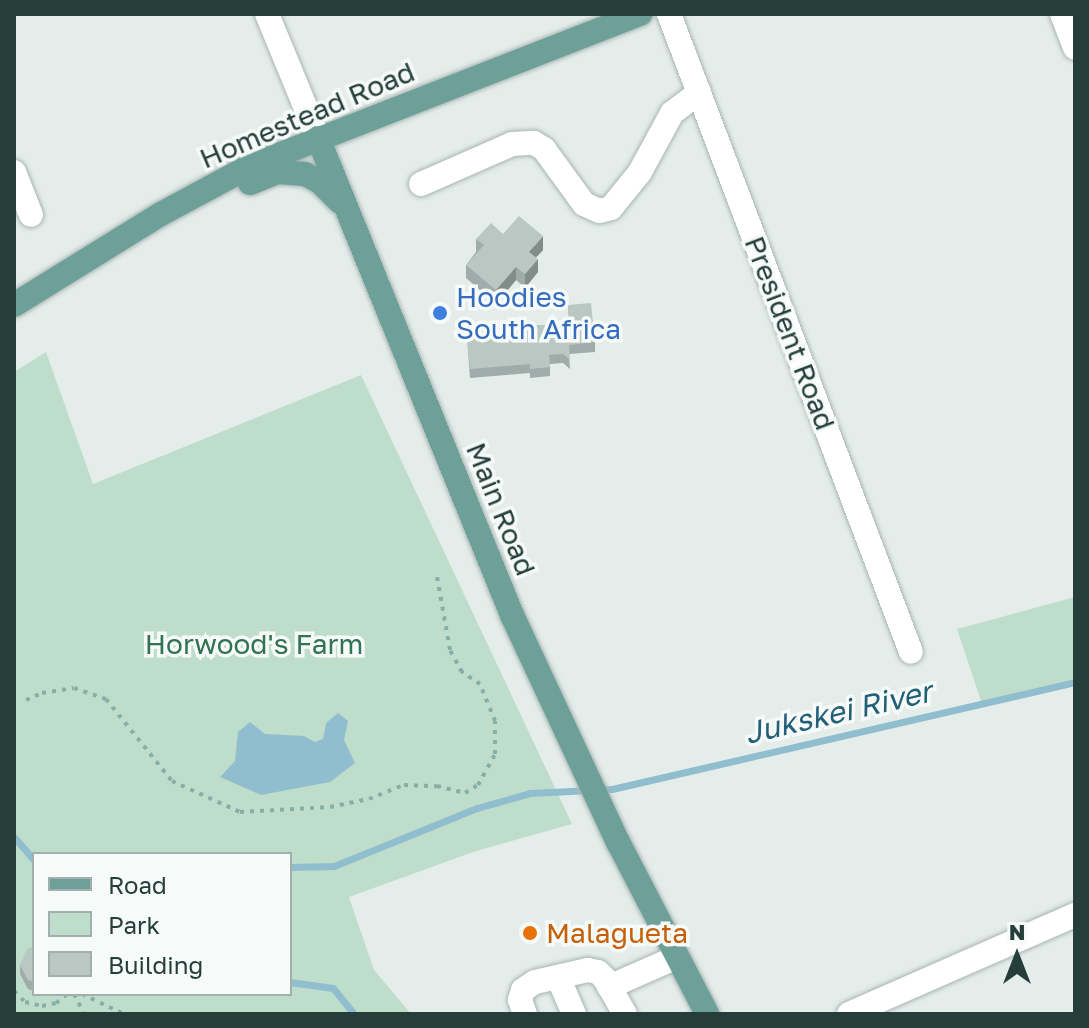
<!DOCTYPE html>
<html>
<head>
<meta charset="utf-8">
<style>
	body { margin:0 }
	#map { position:relative; width:1089px; height:1028px; overflow:hidden; background:#e5edeb; font-family:"Golos Text",sans-serif }
	div>[style] { position:absolute }
	.green>* { inset:0; background:#bfddcb }
	.water>* { inset:0; background:#91becf }
	.stream>* { height:7px; margin:-3.5px; padding:0 3.5px; transform-origin:3.5px; border-radius:3.5px; background:#91becf }
	.path>* { height:4px; margin-top:-2px; transform-origin:0; background:repeating-linear-gradient(90deg,#87afa7 0 4px,transparent 0 10px) }
	.roads { filter:drop-shadow(0 0 2px #a8b5b2) drop-shadow(0 0 2px #a8b5b2) }
	.minor>* { height:24px; margin:-12px; padding:0 12px; transform-origin:12px; border-radius:12px; background:#fff }
	.major>* { height:24px; margin:-12px; padding:0 12px; transform-origin:12px; border-radius:12px; background:#6ca098 }
	.wall>* { inset:0; background:#a0aca9 }
	.shaded-wall>* { inset:0; background:#828c89 }
	.building>* { inset:0; background:#bac8c4 }
	.dots>* { width:22px; height:22px; translate:-50% -50%; box-sizing:border-box; border:4px solid #f6faf8; border-radius:50% }
	span { translate:-50% -50%; white-space:nowrap; text-align:center; line-height:1.15; -webkit-text-stroke:7px #f6faf8; paint-order:stroke }
	.street-label { font-size:28px; color:#253e3a }
	.shop-label { font-size:28px; color:#366cbe }
	.left { translate:0 -50%; text-align:left }
	.park-label { font-size:28px; color:#317352 }
	.food-label { font-size:28px; color:#c56008 }
	.water-label { font-size:30px; color:#226077; font-style:italic }
	.frame { position:absolute; inset:0; border:16px solid #253e3a; pointer-events:none }
	.legend { position:absolute; left:32px; top:852px; width:260px; height:144px; box-sizing:border-box; background:#f6faf8; border:2px solid #a2afac; margin:0; padding:10px 14px; list-style:none; font-size:24px; color:#253e3a }
	.legend li { display:flex; align-items:center; gap:16px; height:40px }
	.legend b { width:40px; border:2px solid #a2afac }
	.north { position:absolute; left:977px; top:916px; width:80px; height:80px; -webkit-text-stroke:6px #f6faf8; paint-order:stroke; rotate:0deg; font-size:22px; font-weight:700; line-height:32px; text-align:center; color:#253e3a }
	.north::after { content:''; display:block; margin:auto; width:28px; height:36px; background:#253e3a; clip-path:polygon(50% 0,100% 100%,50% 72%,0 100%) }
</style>
</head>
<body>
<div id="map">
	<div class="green">
		<i style="clip-path:polygon(evenodd,46px 352px,93px 484px,361px 375px,572px 824px,476px 851px,349px 897px,374px 970px,411px 1014px,14px 1014px,14px 372px,46px 352px,34px 854px,290px 854px,290px 994px,34px 994px,34px 854px)"></i>
		<i style="clip-path:polygon(1075px 597px,1075px 680px,982px 704px,957px 629px)"></i>
	</div>
	<div class="water">
		<i style="clip-path:polygon(338px 713px,348px 721px,344px 740px,355px 763px,330px 782px,261px 795px,220px 777px,235px 761px,238px 732px,250px 722px,265px 734px,304px 736px,315px 742px,323px 739px,326px 723px)"></i>
	</div>
	<div class="stream">
		<i style="left:14px;top:837px;width:30px;rotate:49deg"></i>
		<i style="left:290px;top:867px;width:44px;rotate:-1.3deg"></i>
		<i style="left:334px;top:866px;width:154px;rotate:-22.1deg"></i>
		<i style="left:477px;top:808px;width:55px;rotate:-15.8deg"></i>
		<i style="left:530px;top:793px;width:82px;rotate:-2.8deg"></i>
		<i style="left:612px;top:789px;width:475px;rotate:-13deg"></i>
		<i style="left:290px;top:982px;width:43px;rotate:7.9deg"></i>
		<i style="left:333px;top:988px;width:33px;rotate:51deg"></i>
	</div>
	<div class="path">
		<i style="left:26px;top:700px;width:17px;rotate:-24deg"></i>
		<i style="left:42px;top:693px;width:32px;rotate:-9deg"></i>
		<i style="left:74px;top:688px;width:34px;rotate:19deg"></i>
		<i style="left:106px;top:699px;width:105px;rotate:51.2deg"></i>
		<i style="left:172px;top:781px;width:75px;rotate:24.5deg"></i>
		<i style="left:240px;top:812px;width:90px;rotate:-3.2deg"></i>
		<i style="left:330px;top:807px;width:40px;rotate:-12deg"></i>
		<i style="left:369px;top:799px;width:38px;rotate:-22deg"></i>
		<i style="left:404px;top:785px;width:33px;rotate:2deg"></i>
		<i style="left:437px;top:786px;width:29px;rotate:14deg"></i>
		<i style="left:465px;top:793px;width:15px;rotate:-32deg"></i>
		<i style="left:478px;top:785px;width:35px;rotate:-61deg"></i>
		<i style="left:495px;top:754px;width:33px;rotate:-90deg"></i>
		<i style="left:495px;top:721px;width:40px;rotate:-112deg"></i>
		<i style="left:480px;top:684px;width:22px;rotate:-146deg"></i>
		<i style="left:462px;top:672px;width:25px;rotate:-119deg"></i>
		<i style="left:450px;top:650px;width:74px;rotate:-100.1deg"></i>
		<i style="left:14px;top:991px;width:16px;rotate:45deg"></i>
		<i style="left:25px;top:1002px;width:17px;rotate:13deg"></i>
		<i style="left:42px;top:1006px;width:14px;rotate:-12deg"></i>
		<i style="left:56px;top:1003px;width:14px;rotate:-39deg"></i>
		<i style="left:74px;top:994px;width:22px;rotate:63deg"></i>
		<i style="left:82px;top:994px;width:47px;rotate:25.5deg"></i>
	</div>
	<div class="roads">
		<div class="minor">
			<i style="left:267px;top:14px;width:134px;rotate:67.6deg"></i>
			<i style="left:669px;top:14px;width:682px;rotate:69.23deg"></i>
			<i style="left:1062px;top:14px;width:36px;rotate:69deg"></i>
			<i style="left:14px;top:172px;width:46px;rotate:68.4deg"></i>
			<i style="left:421px;top:184px;width:99px;rotate:-23.7deg"></i>
			<i style="left:512px;top:144px;width:22px;rotate:-3deg"></i>
			<i style="left:534px;top:143px;width:12px;rotate:31deg"></i>
			<i style="left:544px;top:149px;width:68px;rotate:54deg"></i>
			<i style="left:584px;top:204px;width:17px;rotate:24deg"></i>
			<i style="left:600px;top:211px;width:11px;rotate:-15deg"></i>
			<i style="left:611px;top:208px;width:46px;rotate:-51.1deg"></i>
			<i style="left:640px;top:172px;width:67px;rotate:-61.5deg"></i>
			<i style="left:672px;top:113px;width:34px;rotate:-37deg"></i>
			<i style="left:558px;top:977px;width:40px;rotate:66.6deg"></i>
			<i style="left:609px;top:987px;width:74px;rotate:-23.8deg"></i>
			<i style="left:525px;top:1014px;width:15px;rotate:-110deg"></i>
			<i style="left:520px;top:1000px;width:10px;rotate:-73deg"></i>
			<i style="left:523px;top:990px;width:14px;rotate:-34deg"></i>
			<i style="left:535px;top:982px;width:54px;rotate:-12.8deg"></i>
			<i style="left:588px;top:970px;width:10px;rotate:11deg"></i>
			<i style="left:598px;top:972px;width:10px;rotate:45deg"></i>
			<i style="left:605px;top:979px;width:40px;rotate:60.3deg"></i>
			<i style="left:849px;top:1014px;width:247px;rotate:-23.7deg"></i>
		</div>
		<div class="major">
			<i style="left:318px;top:138px;width:515px;rotate:67.87deg"></i>
			<i style="left:512px;top:615px;width:251px;rotate:65deg"></i>
			<i style="left:618px;top:842px;width:194px;rotate:62.6deg"></i>
			<i style="left:250px;top:183px;width:29px;rotate:-22deg"></i>
			<i style="left:277px;top:172px;width:28px;rotate:4deg"></i>
			<i style="left:305px;top:174px;width:17px;rotate:28deg"></i>
			<i style="left:320px;top:182px;width:28px;rotate:45deg"></i>
			<i style="left:14px;top:305px;width:173px;rotate:-31.8deg"></i>
			<i style="left:161px;top:214px;width:101px;rotate:-28.3deg"></i>
			<i style="left:250px;top:166px;width:419px;rotate:-21.3deg"></i>
		</div>
	</div>
	<div class="wall">
		<i style="clip-path:polygon(503px 234px,543px 250px,536px 257px,538px 272px,525px 288px,516px 280px,496px 304px,466px 278px,466px 265px,476px 252px,476px 239px)"></i>
		<i style="clip-path:polygon(568px 305px,595px 342px,595px 352px,569px 354px,570px 369px,563px 363px,550px 364px,550px 376px,530px 378px,530px 373px,470px 378px,467px 337px,532px 331px,532px 326px,569px 323px)"></i>
		<i style="clip-path:polygon(34px 946px,34px 991px,28px 989px,20px 974px,20px 965px)"></i>
	</div>
	<div class="shaded-wall">
		<i style="clip-path:polygon(543px 236px,543px 250px,529px 265px,529px 252px)"></i>
		<i style="clip-path:polygon(538px 259px,538px 272px,525px 288px,525px 274px)"></i>
		<i style="clip-path:polygon(516px 267px,516px 280px,496px 304px,496px 290px)"></i>
	</div>
	<div class="building">
		<i style="clip-path:polygon(519px 216px,543px 236px,529px 252px,538px 259px,525px 274px,516px 267px,496px 290px,466px 265px,484px 245px,476px 239px,491px 223px,503px 234px)"></i>
		<i style="clip-path:polygon(591px 303px,595px 342px,569px 345px,570px 360px,563px 354px,549px 355px,550px 367px,530px 369px,530px 364px,470px 369px,467px 337px,537px 331px,532px 326px,569px 323px,568px 305px)"></i>
		<i style="clip-path:polygon(34px 946px,34px 982px,28px 980px,20px 965px,27px 949px)"></i>
	</div>
	<div class="dots">
		<i style="left:440px;top:313px;background:#3f7fe0"></i>
		<i style="left:530px;top:933px;background:#e8710a"></i>
	</div>
	<div class="street-label">
		<span style="left:307px;top:115px;rotate:-23deg">Homestead Road</span>
		<span style="left:790px;top:333px;rotate:69deg">President Road</span>
		<span style="left:501px;top:509px;rotate:68deg">Main Road</span>
	</div>
	<div class="shop-label">
		<span class="left" style="left:456px;top:313px">Hoodies<br>South Africa</span>
	</div>
	<div class="park-label">
		<span style="left:254px;top:644px">Horwood's Farm</span>
	</div>
	<div class="food-label">
		<span class="left" style="left:546px;top:933px">Malagueta</span>
	</div>
	<div class="water-label">
		<span style="left:838px;top:712px;rotate:-13deg">Jukskei River</span>
	</div>
	<div class="frame"></div>
	<ul class="legend">
	<li><b style="height:10px;background:#6ca098"></b>Road</li>
	<li><b style="height:22px;background:#bfddcb"></b>Park</li>
	<li><b style="height:22px;background:#bac8c4"></b>Building</li>
	</ul>
	<div class="north">N</div>
</div>
</body>
</html>
